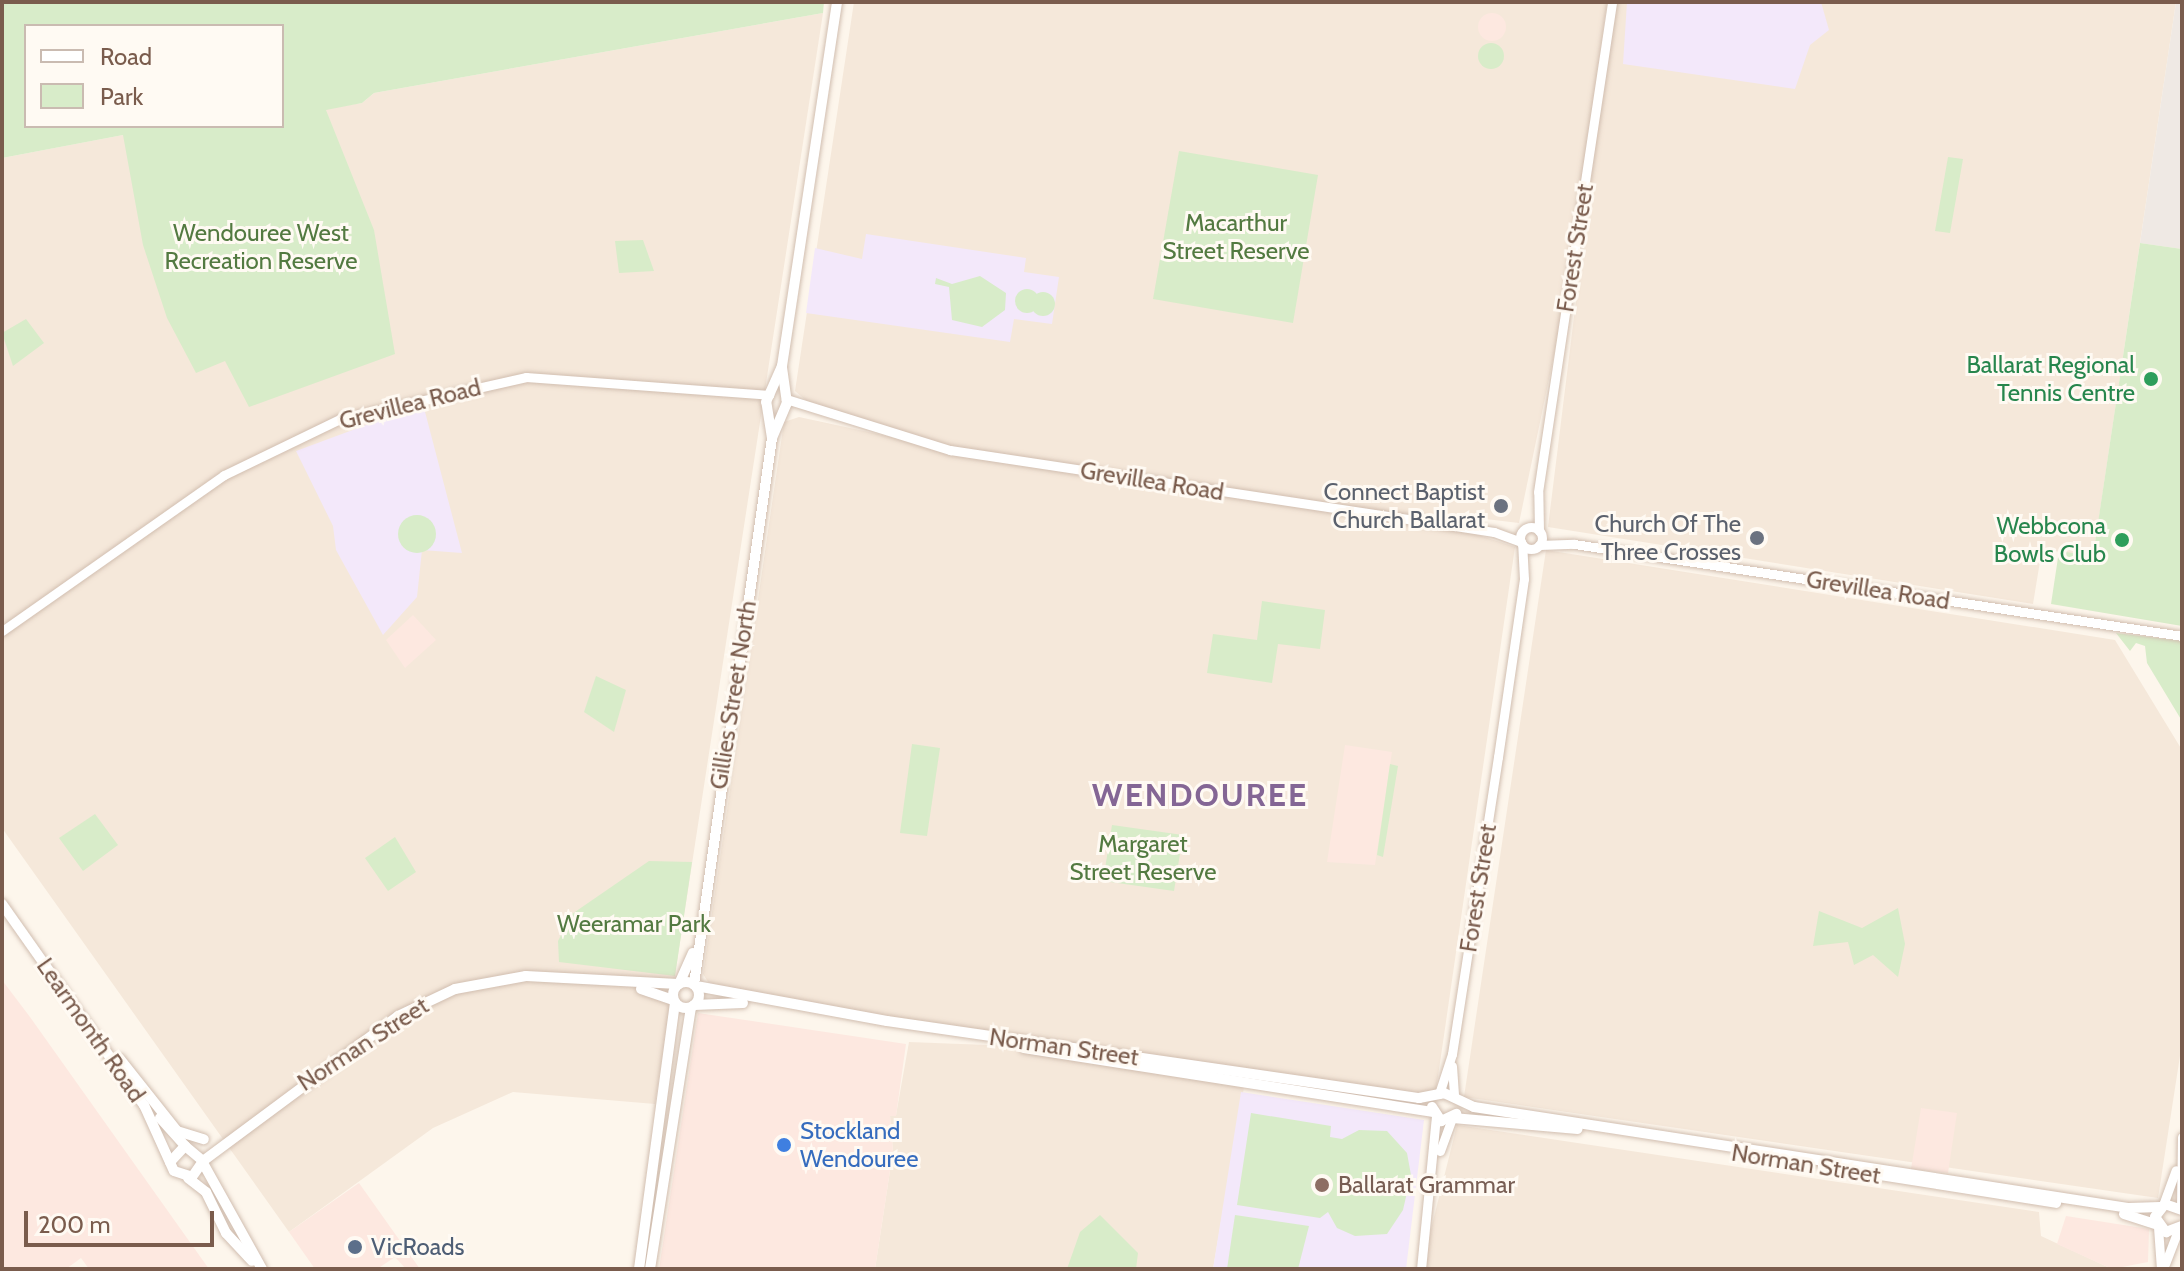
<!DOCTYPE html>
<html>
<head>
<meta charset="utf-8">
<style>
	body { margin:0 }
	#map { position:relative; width:2184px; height:1271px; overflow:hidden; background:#fdf6ec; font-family:Cabin,sans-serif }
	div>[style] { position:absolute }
	.residential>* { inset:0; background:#f5e8da }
	.commercial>* { inset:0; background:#fde8e0 }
	.round { border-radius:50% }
	.industrial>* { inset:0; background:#efe9e4 }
	.education>* { inset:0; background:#f3e8fa }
	.green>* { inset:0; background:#d8ecc9 }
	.roads { filter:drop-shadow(0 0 2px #d1beb0) drop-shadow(0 0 2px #d1beb0) }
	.tertiary>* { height:9px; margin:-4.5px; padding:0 4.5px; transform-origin:4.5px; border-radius:4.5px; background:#fff }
	.tertiary>.ring { margin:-4.5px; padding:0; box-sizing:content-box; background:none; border:9px solid #fff; border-radius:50% }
	.secondary>* { height:10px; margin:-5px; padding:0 5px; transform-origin:5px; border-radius:5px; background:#fff }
	.secondary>.ring { margin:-5px; padding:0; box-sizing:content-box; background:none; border:10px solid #fff; border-radius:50% }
	.dots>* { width:22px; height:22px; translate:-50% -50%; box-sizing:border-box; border:4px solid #fffaf3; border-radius:50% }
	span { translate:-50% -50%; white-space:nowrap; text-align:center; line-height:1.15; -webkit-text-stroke:6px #fffaf3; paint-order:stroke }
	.park-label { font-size:24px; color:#537a41 }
	.street-label { font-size:24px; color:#7a5c4d }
	.leisure-label { font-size:24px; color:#27864d }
	.right { translate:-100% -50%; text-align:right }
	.worship-label { font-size:24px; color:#5b616d }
	.shop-label { font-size:24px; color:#366cbe }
	.left { translate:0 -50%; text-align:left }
	.education-label { font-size:24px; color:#785e54 }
	.service-label { font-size:24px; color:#4e5e75 }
	.district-label { font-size:32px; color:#846695; font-weight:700; letter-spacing:2px }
	.frame { position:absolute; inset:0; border:4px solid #7a5c4d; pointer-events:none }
	.legend { position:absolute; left:24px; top:24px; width:260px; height:104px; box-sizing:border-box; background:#fffaf3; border:2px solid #cabbb1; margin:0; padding:10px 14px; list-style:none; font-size:24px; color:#7a5c4d }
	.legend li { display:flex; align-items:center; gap:16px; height:40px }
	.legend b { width:40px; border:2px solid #cabbb1 }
	.scale { position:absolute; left:24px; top:1211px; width:190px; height:36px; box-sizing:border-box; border:4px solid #7a5c4d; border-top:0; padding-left:10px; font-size:24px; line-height:28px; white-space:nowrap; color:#7a5c4d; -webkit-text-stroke:6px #fffaf3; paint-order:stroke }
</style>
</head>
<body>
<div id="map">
	<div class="residential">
		<i style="clip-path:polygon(854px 2px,1607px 2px,1570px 278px,1519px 523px,1452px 515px,1442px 523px,1515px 547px,1435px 1097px,866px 1018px,710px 985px,703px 974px,784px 422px,799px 417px,938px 447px,815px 408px,795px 391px)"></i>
		<i style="clip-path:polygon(1613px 2px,2176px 2px,2093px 557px,2042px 549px,2033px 604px,1548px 527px)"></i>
		<i style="clip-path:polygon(823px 13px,655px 1104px,513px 1092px,433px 1128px,289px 1232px,2px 828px,2px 158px,123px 135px,282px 126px,282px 115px,362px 103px,374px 93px)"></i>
		<i style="clip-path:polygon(1546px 550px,2115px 640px,2182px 750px,2182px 1043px,2158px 1198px,1464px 1097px)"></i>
		<i style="clip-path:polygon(909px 1042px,1013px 1046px,1245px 1081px,1213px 1269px,875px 1269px,893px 1151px,890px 1116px,896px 1115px)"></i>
		<i style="clip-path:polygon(1457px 1125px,2039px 1212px,2041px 1236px,2112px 1269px,1421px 1269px)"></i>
	</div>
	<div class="commercial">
		<i class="round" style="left:1478px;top:13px;width:28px;height:28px"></i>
		<i style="clip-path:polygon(413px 615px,436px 640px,405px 668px,386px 640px)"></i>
		<i style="clip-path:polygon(1345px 745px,1392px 752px,1375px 865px,1327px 862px)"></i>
		<i style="clip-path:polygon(2px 980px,30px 1017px,209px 1269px,89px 1269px,81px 1258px,66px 1269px,2px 1269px)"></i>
		<i style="clip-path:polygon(698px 1013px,906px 1044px,896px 1116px,890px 1116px,893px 1151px,875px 1269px,659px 1269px)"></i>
		<i style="clip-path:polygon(1921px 1108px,1957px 1113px,1948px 1173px,1911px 1169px)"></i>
		<i style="clip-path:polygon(359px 1183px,420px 1269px,406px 1269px,395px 1257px,377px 1269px,315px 1269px,289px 1232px)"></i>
		<i style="clip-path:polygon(2066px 1216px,2149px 1229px,2148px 1262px,2112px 1269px,2057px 1244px)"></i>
	</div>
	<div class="industrial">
		<i style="clip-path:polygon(2176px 2px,2182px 2px,2182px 249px,2140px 243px)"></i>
	</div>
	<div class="education">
		<i style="clip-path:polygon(1627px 2px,1821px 2px,1829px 30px,1810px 45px,1795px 89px,1623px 64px)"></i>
		<i style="clip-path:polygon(866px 234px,1026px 258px,1024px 272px,1059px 277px,1052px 324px,1014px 319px,1010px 342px,806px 313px,815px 248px,862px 259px)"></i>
		<i style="clip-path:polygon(412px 408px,424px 408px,462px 553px,422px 550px,417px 597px,383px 635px,336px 550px,333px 526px,296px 451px)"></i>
		<i style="clip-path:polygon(1241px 1092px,1424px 1120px,1406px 1269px,1213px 1269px)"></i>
	</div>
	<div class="green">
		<i style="clip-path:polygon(evenodd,2px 2px,824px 2px,823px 13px,374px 93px,362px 103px,326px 110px,374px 230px,395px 354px,249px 407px,225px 361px,196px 373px,167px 318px,143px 245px,123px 135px,2px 158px,2px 2px,26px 26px,282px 26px,282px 126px,26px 126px,26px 26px)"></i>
		<i class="round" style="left:1478px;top:43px;width:26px;height:26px"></i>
		<i style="clip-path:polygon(1179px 151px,1318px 175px,1293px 323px,1153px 299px)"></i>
		<i style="clip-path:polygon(1948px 157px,1963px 159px,1950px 233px,1935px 231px)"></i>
		<i style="clip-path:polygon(643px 240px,654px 271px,619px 273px,615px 241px)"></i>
		<i style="clip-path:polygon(2140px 243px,2182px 249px,2182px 626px,2051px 604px,2059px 551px,2093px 556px)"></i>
		<i style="clip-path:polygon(980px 276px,1006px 293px,1005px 310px,982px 327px,952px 320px,949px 287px,935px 284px,936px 278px,952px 284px)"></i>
		<i class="round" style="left:1015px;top:289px;width:24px;height:24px"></i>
		<i class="round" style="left:1031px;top:292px;width:24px;height:24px"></i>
		<i style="clip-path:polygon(26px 319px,44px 343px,13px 366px,2px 333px)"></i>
		<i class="round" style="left:398px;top:515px;width:38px;height:38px"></i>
		<i style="clip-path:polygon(1262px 601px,1325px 610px,1320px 649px,1278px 644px,1272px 683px,1207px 673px,1213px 634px,1257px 640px)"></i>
		<i style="clip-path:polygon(2116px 633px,2182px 641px,2182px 721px,2147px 663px,2145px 646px,2136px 643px,2130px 651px)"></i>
		<i style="clip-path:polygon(596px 676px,626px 690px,614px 732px,584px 712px)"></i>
		<i style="clip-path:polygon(912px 744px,940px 748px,927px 836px,900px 833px)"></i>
		<i style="clip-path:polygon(1390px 764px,1398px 766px,1383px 857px,1377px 855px)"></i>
		<i style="clip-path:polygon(95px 814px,118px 845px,83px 871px,59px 838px)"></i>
		<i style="clip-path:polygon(1112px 825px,1183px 835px,1174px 891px,1103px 881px)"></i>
		<i style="clip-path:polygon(395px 837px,416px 872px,388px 891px,365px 858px)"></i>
		<i style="clip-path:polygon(649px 861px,692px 862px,675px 976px,559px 962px,558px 941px,572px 914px)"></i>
		<i style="clip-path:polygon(1898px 908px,1905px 944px,1898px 977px,1873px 955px,1854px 965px,1848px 942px,1813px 946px,1819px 911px,1862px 928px)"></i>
		<i style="clip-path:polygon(1251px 1113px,1331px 1126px,1330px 1137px,1342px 1139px,1359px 1130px,1387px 1131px,1407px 1153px,1411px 1175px,1403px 1210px,1387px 1234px,1355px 1236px,1337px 1228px,1328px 1212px,1320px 1218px,1237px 1205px)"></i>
		<i style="clip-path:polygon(1100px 1215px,1138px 1253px,1136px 1269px,1067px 1269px,1080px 1232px)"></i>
		<i style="clip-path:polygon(1235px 1215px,1309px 1226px,1298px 1269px,1227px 1269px)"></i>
	</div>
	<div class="roads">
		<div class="tertiary">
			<i style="left:786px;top:399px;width:172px;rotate:17.3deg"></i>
			<i style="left:950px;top:450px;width:550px;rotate:8.57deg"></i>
			<i style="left:1494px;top:532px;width:29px;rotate:20deg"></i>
			<i class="ring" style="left:1520px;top:527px;width:13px;height:13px"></i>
			<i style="left:1539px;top:531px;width:39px;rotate:-91deg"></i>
			<i style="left:1538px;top:492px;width:496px;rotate:-81.4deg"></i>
			<i style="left:1539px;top:545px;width:35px;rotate:-2deg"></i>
			<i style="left:1574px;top:544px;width:615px;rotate:8.6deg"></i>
			<i style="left:2px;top:631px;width:271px;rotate:-35.1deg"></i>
			<i style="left:224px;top:475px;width:129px;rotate:-25.8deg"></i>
			<i style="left:340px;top:419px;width:191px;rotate:-12.7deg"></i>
			<i style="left:526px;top:377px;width:244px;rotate:4.2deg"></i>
			<i style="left:1452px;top:1066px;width:30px;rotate:86deg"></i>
			<i style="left:1439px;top:1094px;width:42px;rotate:-72deg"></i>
			<i style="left:1452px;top:1054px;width:301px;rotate:-81.2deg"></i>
			<i style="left:1498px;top:757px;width:180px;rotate:-81.7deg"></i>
			<i style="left:1524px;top:579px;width:35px;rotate:-93deg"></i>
			<i style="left:1440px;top:1151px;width:33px;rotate:-70deg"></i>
			<i style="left:2163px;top:1205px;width:37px;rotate:-70deg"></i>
			<i style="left:2181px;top:1209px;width:72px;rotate:-89.2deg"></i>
			<i style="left:2158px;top:1227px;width:42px;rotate:85.9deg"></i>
			<i style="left:2165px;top:1264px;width:36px;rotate:-69deg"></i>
			<i style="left:1421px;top:1269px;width:154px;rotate:-84.4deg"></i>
		</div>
		<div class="secondary">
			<i style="left:772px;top:438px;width:36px;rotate:-99deg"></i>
			<i style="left:766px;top:402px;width:39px;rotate:-66deg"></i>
			<i style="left:782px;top:366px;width:368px;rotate:-81.4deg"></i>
			<i style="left:2px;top:904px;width:246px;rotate:54.8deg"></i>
			<i style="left:144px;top:1105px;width:72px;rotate:65.6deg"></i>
			<i style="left:174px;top:1171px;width:19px;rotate:18deg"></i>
			<i style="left:192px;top:1177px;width:19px;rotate:-55deg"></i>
			<i style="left:203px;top:1161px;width:23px;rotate:-140deg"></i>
			<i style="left:185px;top:1146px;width:22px;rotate:133deg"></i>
			<i class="ring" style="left:673px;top:982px;width:16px;height:16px"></i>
			<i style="left:679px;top:984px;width:34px;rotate:-66deg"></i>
			<i style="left:694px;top:984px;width:552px;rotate:-81.87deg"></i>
			<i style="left:772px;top:438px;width:38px;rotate:-67deg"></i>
			<i style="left:787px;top:403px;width:37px;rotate:-98deg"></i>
			<i style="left:696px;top:986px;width:194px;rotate:10.4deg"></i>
			<i style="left:887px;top:1021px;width:538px;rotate:8.24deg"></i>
			<i style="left:1419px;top:1098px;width:25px;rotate:-11deg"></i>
			<i style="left:1444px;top:1093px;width:33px;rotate:25deg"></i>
			<i style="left:1474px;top:1107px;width:663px;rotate:8.77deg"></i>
			<i style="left:2129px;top:1208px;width:31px;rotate:-2deg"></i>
			<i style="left:641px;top:989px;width:34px;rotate:19deg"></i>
			<i style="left:694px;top:1005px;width:49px;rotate:-2.3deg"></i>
			<i style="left:1024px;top:1048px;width:413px;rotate:8.9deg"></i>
			<i style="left:120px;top:1059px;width:92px;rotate:51.6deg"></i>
			<i style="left:177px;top:1131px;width:28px;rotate:17deg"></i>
			<i style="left:1432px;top:1107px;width:17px;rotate:57deg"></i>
			<i style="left:1441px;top:1121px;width:17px;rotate:-25deg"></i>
			<i style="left:160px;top:1118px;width:38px;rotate:48deg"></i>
			<i style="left:1453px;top:1118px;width:125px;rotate:5deg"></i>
			<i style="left:203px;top:1161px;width:243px;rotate:-36.6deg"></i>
			<i style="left:398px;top:1016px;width:63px;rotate:-25.3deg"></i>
			<i style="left:455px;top:989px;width:72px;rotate:-10.4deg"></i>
			<i style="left:526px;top:976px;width:152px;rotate:3deg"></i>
			<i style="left:203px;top:1163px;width:121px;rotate:60.9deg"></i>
			<i style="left:1823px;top:1166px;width:236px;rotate:9deg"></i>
			<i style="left:188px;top:1178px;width:23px;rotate:38deg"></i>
			<i style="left:206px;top:1192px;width:46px;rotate:64deg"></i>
			<i style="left:226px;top:1233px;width:38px;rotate:47deg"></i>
			<i style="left:2182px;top:1210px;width:18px;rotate:-161deg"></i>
			<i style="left:2165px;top:1204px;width:16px;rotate:128deg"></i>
			<i style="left:2155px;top:1217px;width:19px;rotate:54deg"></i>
			<i style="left:2166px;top:1232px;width:17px;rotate:-21deg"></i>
			<i style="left:2124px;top:1214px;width:35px;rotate:18deg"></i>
			<i style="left:639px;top:1269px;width:268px;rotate:-82.3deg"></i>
			<i style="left:650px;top:1269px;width:265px;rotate:-81.1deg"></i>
		</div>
	</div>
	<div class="dots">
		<i style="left:2151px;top:379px;background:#2e9e5b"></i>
		<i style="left:1501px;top:506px;background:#6b7280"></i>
		<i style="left:1757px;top:538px;background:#6b7280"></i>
		<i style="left:2122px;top:540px;background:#2e9e5b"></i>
		<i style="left:784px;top:1145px;background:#3f7fe0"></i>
		<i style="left:1322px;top:1185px;background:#8d6e63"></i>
		<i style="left:355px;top:1247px;background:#5c6f8a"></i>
	</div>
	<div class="park-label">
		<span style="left:1236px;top:237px">Macarthur<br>Street Reserve</span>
		<span style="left:261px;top:247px">Wendouree West<br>Recreation Reserve</span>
		<span style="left:1143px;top:858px">Margaret<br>Street Reserve</span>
		<span style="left:634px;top:924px">Weeramar Park</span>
	</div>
	<div class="street-label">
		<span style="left:1575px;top:248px;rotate:-81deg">Forest Street</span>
		<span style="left:410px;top:404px;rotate:-14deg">Grevillea Road</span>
		<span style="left:1152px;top:481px;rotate:9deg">Grevillea Road</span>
		<span style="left:1878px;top:590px;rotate:9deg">Grevillea Road</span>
		<span style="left:733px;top:695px;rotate:-81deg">Gillies Street North</span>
		<span style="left:1478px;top:888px;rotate:-81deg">Forest Street</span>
		<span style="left:91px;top:1030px;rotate:55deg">Learmonth Road</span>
		<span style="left:363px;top:1044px;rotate:-33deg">Norman Street</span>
		<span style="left:1064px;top:1047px;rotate:8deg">Norman Street</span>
		<span style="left:1806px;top:1164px;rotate:9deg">Norman Street</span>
	</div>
	<div class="leisure-label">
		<span class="right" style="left:2135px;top:379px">Ballarat Regional<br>Tennis Centre</span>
		<span class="right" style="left:2106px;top:540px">Webbcona<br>Bowls Club</span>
	</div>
	<div class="worship-label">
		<span class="right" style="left:1485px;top:506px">Connect Baptist<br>Church Ballarat</span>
		<span class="right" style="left:1741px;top:538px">Church Of The<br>Three Crosses</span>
	</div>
	<div class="shop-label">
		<span class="left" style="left:800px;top:1145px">Stockland<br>Wendouree</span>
	</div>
	<div class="education-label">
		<span class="left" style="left:1338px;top:1185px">Ballarat Grammar</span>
	</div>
	<div class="service-label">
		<span class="left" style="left:371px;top:1247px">VicRoads</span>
	</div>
	<div class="district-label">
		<span style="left:1200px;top:795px">WENDOUREE</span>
	</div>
	<div class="frame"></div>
	<ul class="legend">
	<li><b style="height:10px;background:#fff"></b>Road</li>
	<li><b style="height:22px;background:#d8ecc9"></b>Park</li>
	</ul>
	<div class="scale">200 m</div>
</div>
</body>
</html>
